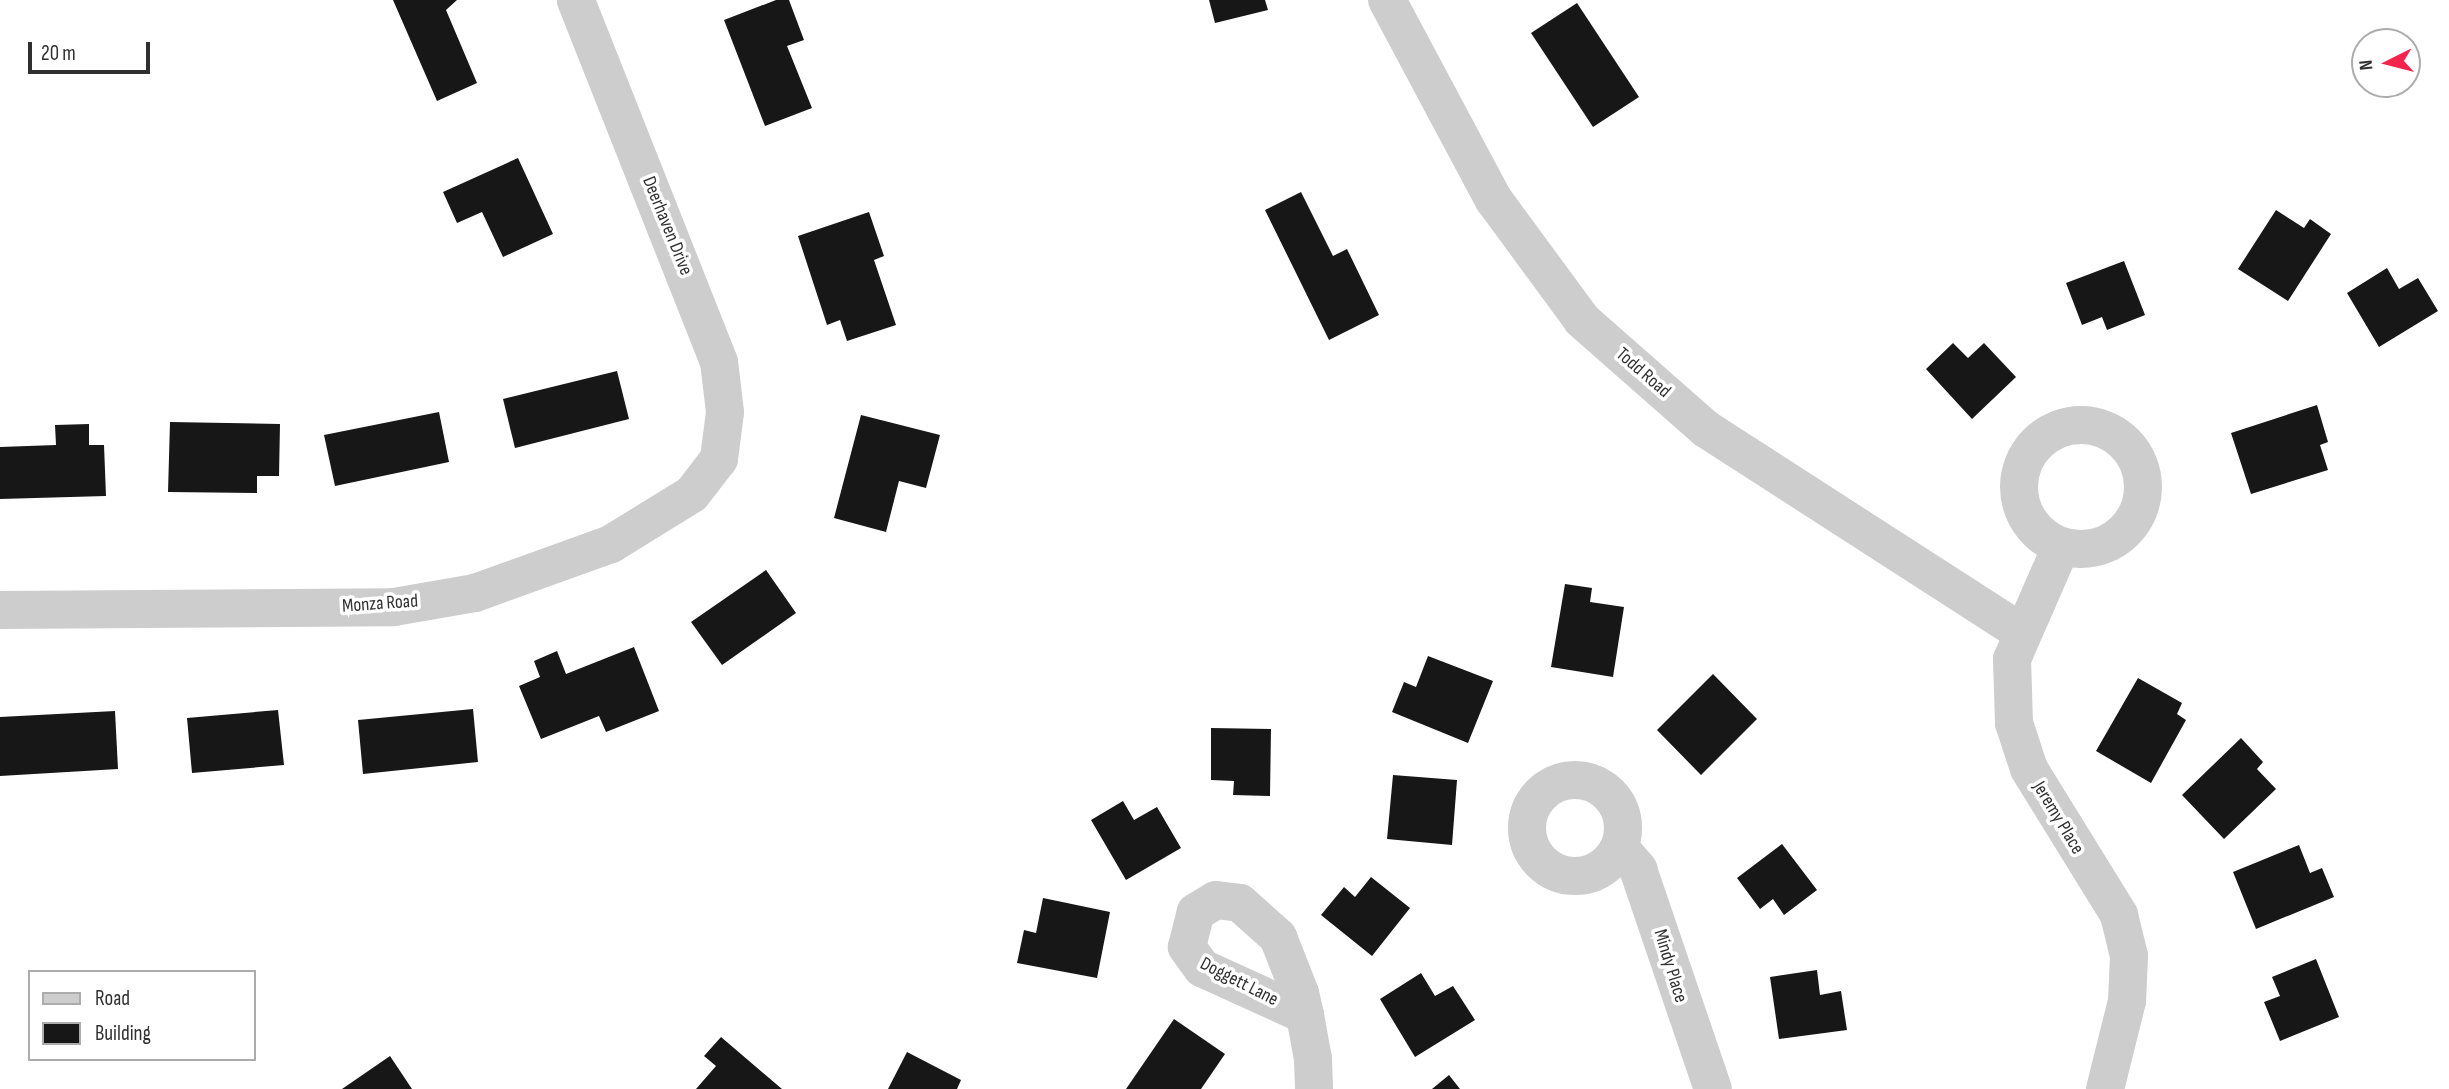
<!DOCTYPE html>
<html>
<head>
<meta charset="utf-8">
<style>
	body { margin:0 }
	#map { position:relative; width:2449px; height:1089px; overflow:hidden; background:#fff; font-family:"Sofia Sans Condensed",sans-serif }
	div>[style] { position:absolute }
	.building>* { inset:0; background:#171717 }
	.minor>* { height:38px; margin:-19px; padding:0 19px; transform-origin:19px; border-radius:19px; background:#cdcdcd }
	.minor>.ring { margin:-19px; padding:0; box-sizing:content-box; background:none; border:38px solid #cdcdcd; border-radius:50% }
	span { translate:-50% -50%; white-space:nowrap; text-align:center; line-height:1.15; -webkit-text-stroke:7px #fff; paint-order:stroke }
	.street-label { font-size:19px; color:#303030 }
	.legend { position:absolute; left:28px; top:970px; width:228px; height:91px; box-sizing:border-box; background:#fff; border:2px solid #acacac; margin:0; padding:9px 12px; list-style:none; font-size:21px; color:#303030 }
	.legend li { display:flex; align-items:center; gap:14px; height:35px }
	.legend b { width:35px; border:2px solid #acacac }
	.north { position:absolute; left:2351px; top:28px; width:70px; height:70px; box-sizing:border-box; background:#fff; border:2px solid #acacac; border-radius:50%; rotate:264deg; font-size:19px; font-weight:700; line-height:28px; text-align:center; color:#303030 }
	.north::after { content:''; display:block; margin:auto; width:24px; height:32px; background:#f4254c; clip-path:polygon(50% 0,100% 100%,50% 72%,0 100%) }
	.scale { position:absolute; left:28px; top:42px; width:122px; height:32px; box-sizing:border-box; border:4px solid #303030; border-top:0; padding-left:9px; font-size:21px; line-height:24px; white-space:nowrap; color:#303030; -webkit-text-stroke:5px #fff; paint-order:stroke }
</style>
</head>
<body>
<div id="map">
	<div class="building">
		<i style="clip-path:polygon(393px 0,457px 0,446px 10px,477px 83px,437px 101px)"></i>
		<i style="clip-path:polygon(776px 0,789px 0,804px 40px,787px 46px,812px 108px,765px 126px,724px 20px)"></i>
		<i style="clip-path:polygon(1209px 0,1265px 0,1268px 10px,1215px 23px)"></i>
		<i style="clip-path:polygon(1577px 3px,1639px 97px,1593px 127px,1531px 33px)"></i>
		<i style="clip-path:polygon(518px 158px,553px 234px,503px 257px,482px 212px,457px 223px,443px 192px)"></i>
		<i style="clip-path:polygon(1301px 192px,1333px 256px,1347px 249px,1379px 315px,1329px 340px,1265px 210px)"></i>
		<i style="clip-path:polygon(2276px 210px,2304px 228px,2310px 219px,2331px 234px,2288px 301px,2238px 269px)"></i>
		<i style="clip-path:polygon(869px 212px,884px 256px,874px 260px,896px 325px,847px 341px,840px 320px,827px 325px,798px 236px)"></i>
		<i style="clip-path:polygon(2124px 261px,2145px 315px,2107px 330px,2102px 317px,2082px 325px,2066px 283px)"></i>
		<i style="clip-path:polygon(2387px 268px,2399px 289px,2418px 278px,2438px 311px,2379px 347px,2347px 293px)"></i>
		<i style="clip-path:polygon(1953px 343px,1968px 358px,1984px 343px,2016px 377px,1972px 419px,1926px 369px)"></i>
		<i style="clip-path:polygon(617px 371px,629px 419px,515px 448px,503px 399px)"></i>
		<i style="clip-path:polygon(2317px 405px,2328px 442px,2320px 445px,2328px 470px,2251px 494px,2231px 433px)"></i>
		<i style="clip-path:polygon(439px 412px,449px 462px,335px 486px,324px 435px)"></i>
		<i style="clip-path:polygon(861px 415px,940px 435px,926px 488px,899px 481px,886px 532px,834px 518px)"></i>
		<i style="clip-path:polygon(170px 422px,280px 424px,279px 476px,257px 476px,257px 493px,168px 492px)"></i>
		<i style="clip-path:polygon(89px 424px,89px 445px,104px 445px,106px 496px,0 499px,0 447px,56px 445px,55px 425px)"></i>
		<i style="clip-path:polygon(766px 570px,796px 613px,722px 665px,691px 622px)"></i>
		<i style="clip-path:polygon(1565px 584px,1592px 588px,1590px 602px,1624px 607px,1613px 677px,1551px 667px)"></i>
		<i style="clip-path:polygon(634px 647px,659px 711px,606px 732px,599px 716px,541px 739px,519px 686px,540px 677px,534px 661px,557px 651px,566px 674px)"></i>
		<i style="clip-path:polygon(1428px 656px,1493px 681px,1468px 743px,1392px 712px,1404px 682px,1416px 687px)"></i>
		<i style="clip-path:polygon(1713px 674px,1757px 719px,1701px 775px,1657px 730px)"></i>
		<i style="clip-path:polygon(2138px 678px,2182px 703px,2177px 714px,2186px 720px,2151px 783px,2096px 751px)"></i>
		<i style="clip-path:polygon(473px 709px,478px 762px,363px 774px,358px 720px)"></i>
		<i style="clip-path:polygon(278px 710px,284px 765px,192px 773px,187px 718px)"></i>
		<i style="clip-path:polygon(115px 711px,118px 769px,0 776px,0 717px)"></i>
		<i style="clip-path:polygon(1211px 728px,1271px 729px,1270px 796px,1233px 795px,1234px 781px,1211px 780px)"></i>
		<i style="clip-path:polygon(2241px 738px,2263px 762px,2257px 769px,2276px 789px,2224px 839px,2182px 795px)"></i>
		<i style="clip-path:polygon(1393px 775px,1457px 780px,1452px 845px,1387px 839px)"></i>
		<i style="clip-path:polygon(1123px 801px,1134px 820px,1157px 807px,1181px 848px,1126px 880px,1091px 820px)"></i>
		<i style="clip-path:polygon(1782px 844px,1817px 890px,1784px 915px,1773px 899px,1760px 909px,1737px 878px)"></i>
		<i style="clip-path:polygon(2299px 845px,2310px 873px,2322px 868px,2334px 897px,2256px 929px,2233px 872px)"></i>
		<i style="clip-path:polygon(1371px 877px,1410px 908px,1372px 956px,1321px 915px,1344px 887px,1355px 897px)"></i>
		<i style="clip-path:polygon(1043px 898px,1110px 912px,1097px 978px,1017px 963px,1024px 930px,1036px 933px)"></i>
		<i style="clip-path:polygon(2316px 959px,2339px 1017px,2280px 1041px,2264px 1002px,2280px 996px,2272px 977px)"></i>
		<i style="clip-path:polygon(1817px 970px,1820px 995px,1841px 991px,1847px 1030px,1779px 1039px,1770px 977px)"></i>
		<i style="clip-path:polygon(1421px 973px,1435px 996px,1453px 986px,1475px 1020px,1415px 1057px,1380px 999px)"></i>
		<i style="clip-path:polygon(1174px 1019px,1225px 1054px,1201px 1089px,1126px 1089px)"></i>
		<i style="clip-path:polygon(721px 1037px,782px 1089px,696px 1089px,716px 1066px,704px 1056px)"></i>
		<i style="clip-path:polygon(907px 1052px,961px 1080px,957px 1089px,888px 1089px)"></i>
		<i style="clip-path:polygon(390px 1056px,412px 1089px,342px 1089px)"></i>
		<i style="clip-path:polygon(1449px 1075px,1460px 1089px,1432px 1089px)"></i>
	</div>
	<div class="minor">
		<i style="left:1387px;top:0;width:227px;rotate:61.9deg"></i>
		<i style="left:1494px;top:200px;width:149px;rotate:53.7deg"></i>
		<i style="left:1582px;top:320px;width:165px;rotate:41.3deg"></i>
		<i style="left:1706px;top:429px;width:373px;rotate:32.8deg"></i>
		<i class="ring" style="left:2019px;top:425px;width:86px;height:86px"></i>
		<i style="left:2061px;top:547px;width:122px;rotate:113.6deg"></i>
		<i style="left:2012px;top:659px;width:64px;rotate:88.2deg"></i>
		<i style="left:2014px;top:723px;width:48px;rotate:71.9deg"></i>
		<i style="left:2029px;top:769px;width:172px;rotate:58.3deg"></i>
		<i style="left:2119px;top:915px;width:42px;rotate:76.3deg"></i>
		<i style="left:2129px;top:956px;width:45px;rotate:92.5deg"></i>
		<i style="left:2127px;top:1001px;width:91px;rotate:104deg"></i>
		<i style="left:0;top:610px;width:394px;rotate:-0.4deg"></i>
		<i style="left:394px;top:607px;width:82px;rotate:-9.8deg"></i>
		<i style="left:475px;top:593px;width:145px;rotate:-19.8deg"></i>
		<i style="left:611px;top:544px;width:95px;rotate:-31.7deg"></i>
		<i style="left:692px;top:494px;width:44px;rotate:-52.4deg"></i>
		<i style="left:719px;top:459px;width:47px;rotate:-82.7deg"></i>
		<i style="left:725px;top:412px;width:50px;rotate:-96.8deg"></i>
		<i style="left:719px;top:362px;width:389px;rotate:-111.6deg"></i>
		<i class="ring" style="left:1527px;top:780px;width:58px;height:58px"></i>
		<i style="left:1620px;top:848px;width:28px;rotate:49deg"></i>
		<i style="left:1638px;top:869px;width:232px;rotate:71.2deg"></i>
		<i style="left:1305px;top:1015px;width:113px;rotate:-155.5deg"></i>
		<i style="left:1202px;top:968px;width:26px;rotate:-126deg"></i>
		<i style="left:1187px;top:947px;width:36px;rotate:-76deg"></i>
		<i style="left:1196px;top:912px;width:23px;rotate:-31deg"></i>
		<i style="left:1216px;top:900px;width:24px;rotate:7deg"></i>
		<i style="left:1240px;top:903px;width:51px;rotate:41.8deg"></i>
		<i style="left:1278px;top:937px;width:60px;rotate:68.6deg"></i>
		<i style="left:1300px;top:993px;width:23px;rotate:77deg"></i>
		<i style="left:1305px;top:1015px;width:45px;rotate:79.7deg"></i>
		<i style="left:1313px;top:1059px;width:30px;rotate:88deg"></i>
	</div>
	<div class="street-label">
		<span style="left:667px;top:226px;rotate:68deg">Deerhaven Drive</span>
		<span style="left:1643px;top:373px;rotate:41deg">Todd Road</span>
		<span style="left:380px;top:604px;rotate:-4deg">Monza Road</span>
		<span style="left:2058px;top:818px;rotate:59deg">Jeremy Place</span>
		<span style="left:1670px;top:966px;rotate:73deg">Mindy Place</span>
		<span style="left:1239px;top:982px;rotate:27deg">Doggett Lane</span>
	</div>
	<ul class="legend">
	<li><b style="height:9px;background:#cdcdcd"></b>Road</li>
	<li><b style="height:19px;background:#171717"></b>Building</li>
	</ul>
	<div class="north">N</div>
	<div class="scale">20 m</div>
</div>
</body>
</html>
